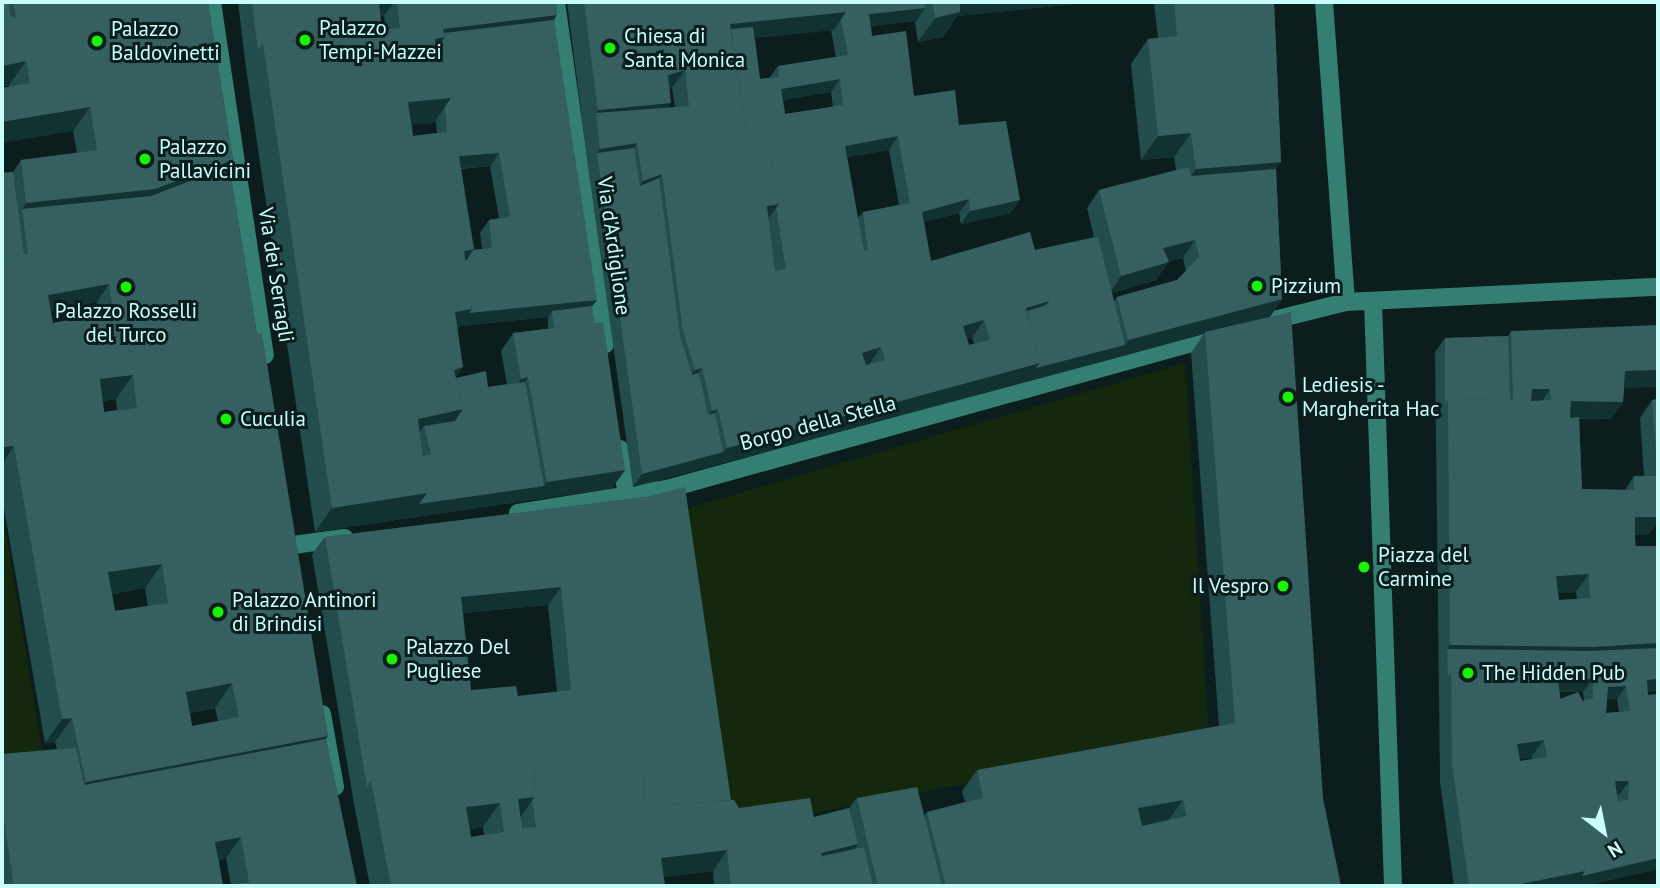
<!DOCTYPE html>
<html>
<head>
<meta charset="utf-8">
<style>
	body { margin:0 }
	#map { position:relative; width:1660px; height:888px; overflow:hidden; background:#0b1e1d; font-family:"PT Sans",sans-serif }
	div>[style] { position:absolute }
	.green>* { inset:0; background:#14280e }
	.minor>* { height:18px; margin:-9px; padding:0 9px; transform-origin:9px; border-radius:9px; background:#357e72 }
	.wall>* { inset:0; background:#234c4c }
	.shaded-wall>* { inset:0; background:#123231 }
	.building>* { inset:0; background:#35605f }
	.dots>* { width:19px; height:19px; translate:-50% -50%; box-sizing:border-box; border:4px solid #0b1e1d; border-radius:50% }
	span { translate:-50% -50%; white-space:nowrap; text-align:center; line-height:1.15; -webkit-text-stroke:6px #0b1e1d; paint-order:stroke }
	.poi-label { font-size:21px; color:#c8fffa }
	.left { translate:0 -50%; text-align:left }
	.right { translate:-100% -50%; text-align:right }
	.street-label { font-size:21px; color:#c8fffa }
	.frame { position:absolute; inset:0; border:4px solid #c8fffa; pointer-events:none }
	.north { position:absolute; left:1569px; top:797px; width:70px; height:70px; -webkit-text-stroke:5px #0b1e1d; paint-order:stroke; rotate:148deg; font-size:19px; font-weight:700; line-height:28px; text-align:center; color:#c8fffa }
	.north::after { content:''; display:block; margin:auto; width:24px; height:32px; background:#c8fffa; clip-path:polygon(50% 0,100% 100%,50% 72%,0 100%) }
</style>
</head>
<body>
<div id="map">
	<div class="green">
		<i style="clip-path:polygon(1185px 363px,1209px 736px,805px 815px,727px 813px,682px 510px)"></i>
		<i style="clip-path:polygon(2px 509px,45px 767px,2px 774px)"></i>
	</div>
	<div class="minor">
		<i style="left:212px;top:2px;width:357px;rotate:81.5deg"></i>
		<i style="left:556px;top:2px;width:346px;rotate:81.9deg"></i>
		<i style="left:1324px;top:2px;width:301px;rotate:85.8deg"></i>
		<i style="left:1346px;top:302px;width:312px;rotate:-2.8deg"></i>
		<i style="left:1373px;top:301px;width:585px;rotate:88.04deg"></i>
		<i style="left:1270px;top:321px;width:78px;rotate:-14deg"></i>
		<i style="left:620px;top:449px;width:49px;rotate:81.7deg"></i>
		<i style="left:518px;top:513px;width:151px;rotate:-9.2deg"></i>
		<i style="left:667px;top:489px;width:574px;rotate:-15.56deg"></i>
		<i style="left:293px;top:545px;width:52px;rotate:-7.7deg"></i>
		<i style="left:322px;top:714px;width:74px;rotate:79.9deg"></i>
	</div>
	<div class="wall">
		<i style="clip-path:polygon(evenodd,2px 2px,208px 2px,233px 160px,229px 166px,257px 334px,328px 736px,326px 739px,357px 886px,231px 885px,226px 858px,219px 860px,223px 886px,2px 886px,2px 754px,57px 749px,55px 742px,45px 743px,2px 497px,2px 173px,13px 172px,21px 160px,77px 153px,73px 131px,9px 87px,9px 85px,2px 86px,2px 2px,97px 302px,98px 315px,53px 323px,50px 311px,97px 302px,2px 2px,116px 399px,117px 410px,104px 412px,103px 401px,116px 399px,2px 2px,145px 588px,148px 606px,115px 611px,112px 594px,145px 588px,2px 2px,215px 708px,218px 721px,192px 726px,190px 713px,215px 708px)"></i>
		<i style="clip-path:polygon(evenodd,238px 2px,556px 2px,557px 15px,554px 20px,594px 323px,625px 470px,612px 488px,315px 532px,246px 68px,238px 2px,380px 16px,384px 16px,386px 29px,382px 30px,380px 16px,238px 2px,436px 121px,437px 133px,413px 136px,412px 124px,434px 123px,436px 121px,238px 2px,490px 166px,499px 218px,489px 220px,480px 233px,482px 249px,473px 250px,461px 169px,490px 166px,238px 2px,548px 317px,548px 329px,513px 333px,501px 351px,507px 384px,488px 387px,456px 378px,458px 329px,460px 326px,548px 317px)"></i>
		<i style="clip-path:polygon(evenodd,567px 2px,1095px 2px,957px 16px,943px 37px,918px 42px,915px 21px,871px 26px,872px 36px,914px 96px,959px 125px,1011px 213px,961px 224px,959px 213px,924px 222px,931px 261px,1035px 250px,1094px 237px,1087px 208px,1099px 190px,1176px 170px,1174px 157px,1141px 160px,1131px 64px,1148px 39px,1158px 38px,1154px 2px,1274px 2px,1281px 162px,1276px 169px,1282px 299px,1270px 317px,1323px 799px,1341px 886px,714px 886px,713px 871px,664px 877px,665px 886px,370px 886px,354px 804px,312px 554px,325px 537px,645px 497px,731px 800px,739px 808px,814px 817px,849px 808px,857px 798px,924px 816px,927px 812px,965px 802px,962px 791px,977px 770px,1219px 726px,1191px 353px,1204px 334px,633px 487px,588px 166px,567px 2px,831px 30px,836px 57px,778px 66px,769px 78px,760px 79px,755px 38px,831px 30px,567px 2px,672px 88px,675px 107px,667px 108px,669px 89px,672px 88px,567px 2px,831px 92px,833px 107px,785px 114px,783px 100px,831px 92px,567px 2px,889px 150px,899px 205px,863px 212px,858px 218px,847px 157px,889px 150px,567px 2px,1183px 258px,1186px 271px,1177px 280px,1117px 297px,1114px 301px,1112px 293px,1156px 280px,1168px 261px,1183px 258px,567px 2px,972px 338px,974px 344px,969px 345px,967px 339px,972px 338px,567px 2px,548px 605px,557px 692px,518px 696px,471px 690px,463px 613px,548px 605px,567px 2px,483px 827px,484px 835px,471px 837px,470px 829px,483px 827px)"></i>
		<i style="clip-path:polygon(evenodd,1511px 331px,1624px 389px,1623px 402px,1611px 419px,1579px 419px,1582px 489px,1625px 490px,1634px 476px,1644px 476px,1640px 418px,1652px 400px,1658px 399px,1658px 521px,1648px 535px,1635px 535px,1648px 695px,1658px 694px,1658px 869px,1584px 886px,1454px 886px,1440px 781px,1435px 352px,1445px 338px,1508px 336px,1511px 331px,1576px 592px,1577px 599px,1559px 600px,1558px 593px,1576px 592px,1511px 331px,1559px 692px,1583px 692px,1584px 701px,1560px 699px,1559px 692px,1511px 331px,1607px 699px,1617px 699px,1619px 712px,1606px 713px,1607px 699px,1511px 331px,1531px 757px,1532px 759px,1520px 761px,1520px 759px,1531px 757px)"></i>
	</div>
	<div class="shaded-wall">
		<i style="clip-path:polygon(377px 2px,394px 2px,384px 16px,366px 18px)"></i>
		<i style="clip-path:polygon(954px 2px,1095px 2px,957px 16px,943px 37px,918px 42px,935px 18px)"></i>
		<i style="clip-path:polygon(925px 8px,916px 21px,860px 27px,869px 14px)"></i>
		<i style="clip-path:polygon(846px 12px,834px 30px,729px 41px,730px 24px)"></i>
		<i style="clip-path:polygon(557px 15px,545px 33px,428px 62px,401px 34px)"></i>
		<i style="clip-path:polygon(26px 61px,9px 85px,2px 86px,2px 66px)"></i>
		<i style="clip-path:polygon(685px 70px,672px 88px,653px 94px,665px 76px)"></i>
		<i style="clip-path:polygon(840px 79px,831px 92px,772px 102px,781px 89px)"></i>
		<i style="clip-path:polygon(451px 98px,434px 123px,391px 126px,408px 102px)"></i>
		<i style="clip-path:polygon(671px 103px,656px 124px,596px 113px,598px 110px)"></i>
		<i style="clip-path:polygon(90px 107px,73px 131px,2px 143px,2px 122px)"></i>
		<i style="clip-path:polygon(1191px 133px,1174px 157px,1141px 160px,1158px 136px)"></i>
		<i style="clip-path:polygon(898px 136px,889px 150px,835px 159px,845px 146px)"></i>
		<i style="clip-path:polygon(637px 143px,625px 161px,597px 153px,600px 149px)"></i>
		<i style="clip-path:polygon(499px 153px,490px 166px,440px 170px,449px 157px)"></i>
		<i style="clip-path:polygon(233px 160px,216px 184px,24px 225px,22px 209px,26px 203px)"></i>
		<i style="clip-path:polygon(1281px 162px,1264px 187px,1179px 193px,1196px 169px)"></i>
		<i style="clip-path:polygon(662px 174px,650px 191px,631px 199px,643px 181px)"></i>
		<i style="clip-path:polygon(969px 199px,959px 213px,909px 226px,918px 213px)"></i>
		<i style="clip-path:polygon(1020px 200px,1011px 213px,961px 224px,970px 211px)"></i>
		<i style="clip-path:polygon(779px 204px,766px 221px,767px 206px)"></i>
		<i style="clip-path:polygon(1195px 240px,1183px 258px,1150px 266px,1163px 248px)"></i>
		<i style="clip-path:polygon(474px 249px,458px 273px,464px 251px)"></i>
		<i style="clip-path:polygon(1169px 262px,1156px 280px,1109px 294px,1121px 276px)"></i>
		<i style="clip-path:polygon(109px 284px,97px 302px,35px 313px,48px 295px)"></i>
		<i style="clip-path:polygon(1282px 299px,1270px 317px,1205px 332px,1204px 334px,1116px 358px,1128px 340px)"></i>
		<i style="clip-path:polygon(597px 300px,587px 313px,552px 311px,548px 317px,460px 326px,455px 333px,455px 312px,472px 309px)"></i>
		<i style="clip-path:polygon(1049px 301px,1037px 319px,1025px 322px,1026px 308px)"></i>
		<i style="clip-path:polygon(984px 320px,972px 338px,951px 344px,963px 326px)"></i>
		<i style="clip-path:polygon(1125px 345px,1116px 358px,633px 487px,642px 474px,723px 452px,727px 448px,1040px 363px)"></i>
		<i style="clip-path:polygon(881px 347px,869px 365px,850px 371px,862px 353px)"></i>
		<i style="clip-path:polygon(245px 358px,132px 376px,116px 399px,83px 403px,2px 379px)"></i>
		<i style="clip-path:polygon(463px 367px,448px 389px,454px 370px)"></i>
		<i style="clip-path:polygon(702px 368px,690px 386px,682px 388px,695px 370px)"></i>
		<i style="clip-path:polygon(1658px 370px,1658px 387px,1612px 389px,1625px 371px)"></i>
		<i style="clip-path:polygon(528px 377px,516px 395px,509px 396px,521px 379px)"></i>
		<i style="clip-path:polygon(1532px 389px,1550px 389px,1538px 407px,1520px 407px)"></i>
		<i style="clip-path:polygon(1571px 401px,1623px 402px,1611px 419px,1559px 418px)"></i>
		<i style="clip-path:polygon(463px 409px,446px 434px,424px 426px,414px 439px,418px 419px)"></i>
		<i style="clip-path:polygon(718px 409px,706px 426px,699px 429px,712px 411px)"></i>
		<i style="clip-path:polygon(14px 446px,2px 464px,2px 447px)"></i>
		<i style="clip-path:polygon(625px 470px,612px 488px,315px 532px,332px 508px,427px 493px,544px 486px,547px 482px)"></i>
		<i style="clip-path:polygon(1635px 517px,1658px 517px,1658px 521px,1648px 535px,1622px 535px)"></i>
		<i style="clip-path:polygon(162px 564px,145px 588px,91px 597px,108px 572px)"></i>
		<i style="clip-path:polygon(1589px 574px,1576px 592px,1544px 594px,1556px 576px)"></i>
		<i style="clip-path:polygon(561px 587px,548px 605px,449px 614px,461px 597px)"></i>
		<i style="clip-path:polygon(1658px 643px,1658px 660px,1447px 649px,1450px 645px)"></i>
		<i style="clip-path:polygon(1451px 676px,1593px 679px,1583px 692px,1451px 690px)"></i>
		<i style="clip-path:polygon(1658px 679px,1658px 691px,1638px 693px,1647px 680px)"></i>
		<i style="clip-path:polygon(232px 683px,215px 708px,169px 716px,186px 692px)"></i>
		<i style="clip-path:polygon(1626px 686px,1617px 699px,1599px 700px,1608px 687px)"></i>
		<i style="clip-path:polygon(72px 718px,55px 742px,45px 743px,62px 719px)"></i>
		<i style="clip-path:polygon(328px 736px,311px 760px,69px 806px,86px 782px)"></i>
		<i style="clip-path:polygon(1544px 740px,1531px 757px,1505px 762px,1517px 744px)"></i>
		<i style="clip-path:polygon(643px 771px,532px 800px,518px 821px,518px 799px)"></i>
		<i style="clip-path:polygon(1615px 781px,1629px 781px,1620px 794px,1606px 794px)"></i>
		<i style="clip-path:polygon(1183px 800px,1168px 821px,1124px 829px,1138px 808px)"></i>
		<i style="clip-path:polygon(500px 803px,483px 827px,449px 832px,466px 807px)"></i>
		<i style="clip-path:polygon(241px 837px,226px 858px,201px 863px,215px 842px)"></i>
		<i style="clip-path:polygon(858px 844px,853px 851px,815px 860px,809px 856px)"></i>
		<i style="clip-path:polygon(727px 850px,713px 871px,647px 879px,661px 858px)"></i>
		<i style="clip-path:polygon(1658px 858px,1658px 869px,1584px 886px,1511px 886px,1585px 871px)"></i>
	</div>
	<div class="building">
		<i style="clip-path:polygon(2px 2px,8px 2px,11px 18px,2px 18px)"></i>
		<i style="clip-path:polygon(13px 2px,208px 2px,233px 160px,155px 189px,26px 203px,21px 160px,97px 150px,90px 107px,2px 122px,2px 88px,30px 83px,26px 61px,2px 66px,2px 18px,16px 17px)"></i>
		<i style="clip-path:polygon(252px 2px,379px 2px,382px 30px,263px 44px,258px 50px)"></i>
		<i style="clip-path:polygon(397px 2px,556px 2px,557px 15px,443px 29px,441px 23px,400px 28px)"></i>
		<i style="clip-path:polygon(584px 2px,660px 2px,671px 103px,598px 110px)"></i>
		<i style="clip-path:polygon(evenodd,660px 2px,842px 2px,846px 12px,730px 24px,750px 157px,770px 154px,779px 204px,767px 206px,775px 271px,868px 250px,863px 212px,920px 201px,931px 261px,1030px 232px,1049px 301px,1026px 308px,1040px 363px,727px 448px,718px 409px,712px 411px,702px 368px,695px 370px,683px 331px,662px 174px,643px 181px,637px 143px,600px 149px,596px 113px,689px 106px,685px 70px,668px 75px,660px 2px,984px 320px,990px 340px,969px 345px,963px 326px,984px 320px,660px 2px,881px 347px,885px 360px,866px 365px,862px 353px,881px 347px)"></i>
		<i style="clip-path:polygon(evenodd,842px 2px,924px 2px,925px 8px,869px 14px,872px 36px,906px 31px,914px 96px,955px 90px,959px 125px,1006px 121px,1020px 200px,970px 211px,969px 199px,922px 212px,920px 201px,910px 203px,898px 136px,845px 146px,864px 251px,786px 269px,776px 208px,779px 204px,770px 154px,750px 157px,731px 29px,753px 27px,760px 79px,779px 77px,778px 66px,848px 55px,841px 20px,846px 12px,842px 2px,840px 79px,843px 105px,785px 114px,781px 89px,840px 79px)"></i>
		<i style="clip-path:polygon(932px 2px,960px 2px,960px 12px,935px 18px)"></i>
		<i style="clip-path:polygon(1174px 2px,1274px 2px,1281px 162px,1196px 169px,1191px 133px,1158px 136px,1148px 39px,1177px 36px)"></i>
		<i style="clip-path:polygon(554px 20px,597px 300px,469px 313px,472px 309px,465px 260px,467px 260px,473px 250px,492px 248px,489px 220px,510px 217px,499px 153px,459px 156px,455px 131px,447px 132px,445px 107px,451px 98px,450px 69px,438px 68px,436px 49px,437px 49px,445px 37px,444px 33px)"></i>
		<i style="clip-path:polygon(441px 23px,445px 37px,435px 39px,438px 68px,450px 69px,451px 98px,408px 102px,413px 136px,455px 131px,474px 249px,464px 251px,472px 309px,455px 312px,463px 367px,454px 370px,463px 409px,418px 419px,427px 493px,332px 508px,263px 44px)"></i>
		<i style="clip-path:polygon(634px 148px,640px 186px,659px 178px,680px 336px,692px 375px,699px 373px,708px 415px,715px 413px,723px 452px,642px 474px,597px 153px)"></i>
		<i style="clip-path:polygon(evenodd,229px 166px,257px 334px,2px 373px,2px 257px,28px 254px,22px 209px,151px 196px,229px 166px,109px 284px,113px 312px,53px 323px,48px 295px,109px 284px)"></i>
		<i style="clip-path:polygon(1189px 167px,1191px 176px,1276px 169px,1282px 299px,1128px 340px,1117px 297px,1177px 280px,1199px 257px,1195px 240px,1163px 248px,1169px 262px,1121px 276px,1099px 190px)"></i>
		<i style="clip-path:polygon(13px 172px,24px 255px,2px 257px,2px 173px)"></i>
		<i style="clip-path:polygon(1098px 237px,1125px 345px,1036px 368px,1040px 363px,1027px 311px,1046px 305px,1049px 301px,1035px 250px)"></i>
		<i style="clip-path:polygon(592px 306px,594px 323px,554px 328px,552px 311px)"></i>
		<i style="clip-path:polygon(evenodd,1291px 312px,1323px 799px,1341px 886px,946px 886px,927px 812px,983px 798px,977px 770px,1235px 723px,1205px 332px,1291px 312px,1183px 800px,1187px 816px,1142px 826px,1138px 808px,1183px 800px)"></i>
		<i style="clip-path:polygon(603px 322px,625px 470px,547px 482px,528px 377px,521px 379px,513px 333px)"></i>
		<i style="clip-path:polygon(evenodd,1658px 325px,1658px 370px,1625px 371px,1623px 402px,1571px 401px,1570px 418px,1579px 417px,1582px 489px,1634px 490px,1634px 476px,1658px 476px,1658px 517px,1635px 517px,1635px 546px,1658px 546px,1658px 643px,1592px 647px,1450px 645px,1448px 399px,1513px 400px,1511px 331px,1658px 325px,1532px 389px,1550px 389px,1551px 400px,1531px 401px,1532px 389px,1658px 325px,1589px 574px,1590px 598px,1559px 600px,1556px 576px,1589px 574px)"></i>
		<i style="clip-path:polygon(evenodd,262px 333px,328px 736px,86px 782px,72px 718px,62px 719px,14px 446px,2px 447px,2px 373px,262px 333px,133px 375px,137px 408px,104px 412px,100px 379px,133px 375px,262px 333px,162px 564px,168px 603px,115px 611px,108px 572px,162px 564px,262px 333px,232px 683px,239px 717px,192px 726px,186px 692px,232px 683px)"></i>
		<i style="clip-path:polygon(1508px 336px,1510px 400px,1448px 399px,1445px 404px,1445px 338px)"></i>
		<i style="clip-path:polygon(486px 371px,488px 387px,525px 382px,544px 486px,419px 504px,427px 493px,422px 456px,431px 454px,424px 426px,455px 421px,463px 409px,456px 378px)"></i>
		<i style="clip-path:polygon(1658px 399px,1658px 476px,1652px 400px)"></i>
		<i style="clip-path:polygon(evenodd,685px 487px,731px 800px,644px 807px,645px 768px,535px 784px,534px 759px,371px 780px,367px 787px,325px 537px,645px 497px,685px 487px,561px 587px,571px 690px,518px 696px,516px 686px,471px 690px,461px 597px,561px 587px)"></i>
		<i style="clip-path:polygon(evenodd,1658px 648px,1658px 679px,1647px 680px,1648px 695px,1658px 694px,1658px 858px,1582px 876px,1585px 871px,1560px 699px,1578px 692px,1583px 701px,1593px 698px,1593px 679px,1557px 679px,1557px 674px,1451px 672px,1448px 676px,1447px 649px,1589px 651px,1658px 648px,1626px 686px,1630px 711px,1606px 713px,1608px 687px,1626px 686px,1658px 648px,1615px 781px,1629px 781px,1628px 800px,1618px 802px,1615px 781px)"></i>
		<i style="clip-path:polygon(evenodd,1451px 672px,1557px 674px,1585px 871px,1511px 886px,1469px 886px,1452px 764px,1451px 672px,1544px 740px,1547px 757px,1520px 761px,1517px 744px,1544px 740px)"></i>
		<i style="clip-path:polygon(326px 739px,357px 886px,225px 886px,249px 882px,241px 837px,215px 842px,223px 886px,14px 886px,2px 806px,2px 754px,76px 748px,84px 785px)"></i>
		<i style="clip-path:polygon(evenodd,534px 759px,535px 797px,518px 799px,522px 828px,539px 827px,547px 886px,391px 886px,371px 780px,534px 759px,500px 803px,504px 832px,471px 837px,466px 807px,500px 803px)"></i>
		<i style="clip-path:polygon(645px 768px,644px 807px,734px 800px,739px 808px,810px 798px,828px 886px,731px 886px,727px 850px,661px 858px,665px 886px,547px 886px,539px 827px,536px 827px,532px 800px,535px 797px,535px 784px)"></i>
		<i style="clip-path:polygon(917px 787px,942px 886px,878px 886px,857px 798px)"></i>
		<i style="clip-path:polygon(849px 808px,858px 844px,821px 853px,814px 817px)"></i>
		<i style="clip-path:polygon(864px 847px,873px 886px,828px 886px,822px 856px)"></i>
	</div>
	<div class="dots">
		<i style="left:305px;top:40px;background:#18f300"></i>
		<i style="left:97px;top:41px;background:#18f300"></i>
		<i style="left:610px;top:48px;background:#18f300"></i>
		<i style="left:145px;top:159px;background:#18f300"></i>
		<i style="left:1257px;top:286px;background:#18f300"></i>
		<i style="left:126px;top:287px;background:#18f300"></i>
		<i style="left:1288px;top:397px;background:#18f300"></i>
		<i style="left:226px;top:419px;background:#18f300"></i>
		<i style="left:1364px;top:567px;background:#18f300"></i>
		<i style="left:1283px;top:586px;background:#18f300"></i>
		<i style="left:218px;top:612px;background:#18f300"></i>
		<i style="left:392px;top:659px;background:#18f300"></i>
		<i style="left:1468px;top:673px;background:#18f300"></i>
	</div>
	<div class="poi-label">
		<span class="left" style="left:319px;top:40px">Palazzo<br>Tempi-Mazzei</span>
		<span class="left" style="left:111px;top:41px">Palazzo<br>Baldovinetti</span>
		<span class="left" style="left:624px;top:48px">Chiesa di<br>Santa Monica</span>
		<span class="left" style="left:159px;top:159px">Palazzo<br>Pallavicini</span>
		<span class="left" style="left:1271px;top:286px">Pizzium</span>
		<span style="left:126px;top:323px">Palazzo Rosselli<br>del Turco</span>
		<span class="left" style="left:1302px;top:397px">Lediesis -<br>Margherita Hac</span>
		<span class="left" style="left:240px;top:419px">Cuculia</span>
		<span class="left" style="left:1378px;top:567px">Piazza del<br>Carmine</span>
		<span class="right" style="left:1269px;top:586px">Il Vespro</span>
		<span class="left" style="left:232px;top:612px">Palazzo Antinori<br>di Brindisi</span>
		<span class="left" style="left:406px;top:659px">Palazzo Del<br>Pugliese</span>
		<span class="left" style="left:1482px;top:673px">The Hidden Pub</span>
	</div>
	<div class="street-label">
		<span style="left:614px;top:246px;rotate:82deg">Via d'Ardiglione</span>
		<span style="left:276px;top:275px;rotate:81deg">Via dei Serragli</span>
		<span style="left:818px;top:423px;rotate:-15deg">Borgo della Stella</span>
	</div>
	<div class="frame"></div>
	<div class="north">N</div>
</div>
</body>
</html>
